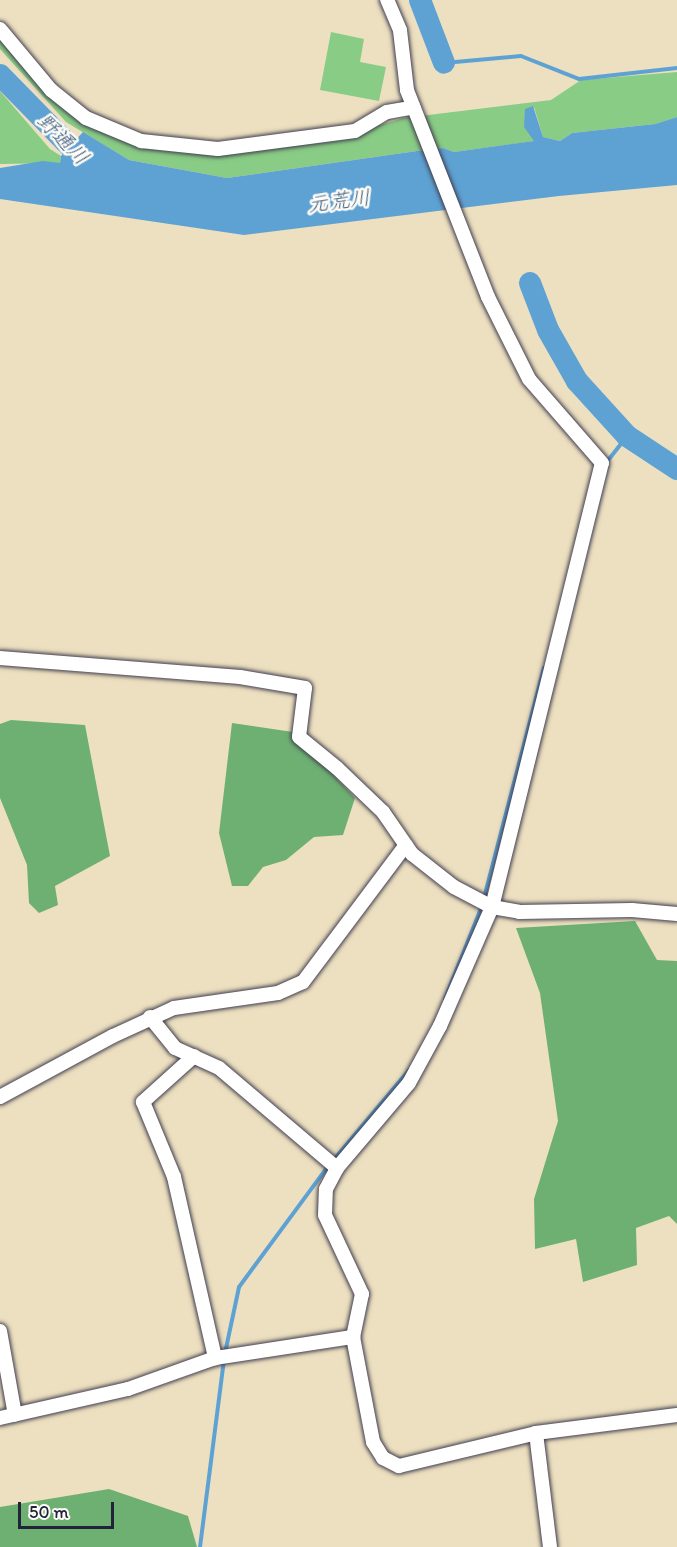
<!DOCTYPE html>
<html>
<head>
<meta charset="utf-8">
<style>
	body { margin:0 }
	#map { position:relative; width:677px; height:1547px; overflow:hidden; background:#ede0c0; font-family:Itim,"Klee One",sans-serif }
	div>[style] { position:absolute }
	.green>* { inset:0; background:#89cc85 }
	.forest>* { inset:0; background:#6eb072 }
	.water>* { inset:0; background:#5ea2d3 }
	.stream>* { height:4px; margin:-2px; padding:0 2px; transform-origin:2px; border-radius:2px; background:#5ea2d3 }
	.canal>* { height:14px; margin:-7px; padding:0 7px; transform-origin:7px; border-radius:7px; background:#5ea2d3 }
	.river>* { height:22px; margin:-11px; padding:0 11px; transform-origin:11px; border-radius:11px; background:#5ea2d3 }
	.roads { filter:drop-shadow(0 0 2px #403e4f) drop-shadow(0 0 2px #403e4f) }
	.street>* { height:14px; margin:-7px; padding:0 7px; transform-origin:7px; border-radius:7px; background:#fff }
	span { translate:-50% -50%; white-space:nowrap; text-align:center; line-height:1.15; -webkit-text-stroke:5px #fdfcf7; paint-order:stroke }
	.water-label { font-size:21px; color:#3d5c7f; font-style:italic }
	.scale { position:absolute; left:18px; top:1502px; width:96px; height:27px; box-sizing:border-box; border:3px solid #22223b; border-top:0; padding-left:8px; font-size:18px; line-height:21px; white-space:nowrap; color:#22223b; -webkit-text-stroke:4px #fdfcf7; paint-order:stroke }
</style>
</head>
<body>
<div id="map">
	<div class="green">
		<i style="clip-path:polygon(331px 32px,364px 39px,360px 62px,386px 67px,379px 101px,320px 90px)"></i>
		<i style="clip-path:polygon(0 34px,80px 120px,216px 152px,373px 127px,404px 118px,551px 100px,581px 80px,677px 72px,677px 117px,655px 124px,572px 133px,560px 141px,543px 137px,534px 107px,528px 129px,535px 141px,454px 152px,443px 148px,417px 151px,227px 178px,129px 160px,66px 122px,0 49px)"></i>
		<i style="clip-path:polygon(0 91px,50px 149px,61px 156px,60px 163px,0 164px)"></i>
	</div>
	<div class="forest">
		<i style="clip-path:polygon(11px 720px,85px 725px,110px 856px,55px 886px,58px 905px,39px 913px,29px 903px,27px 865px,0 798px,0 724px)"></i>
		<i style="clip-path:polygon(232px 723px,293px 732px,355px 798px,343px 835px,314px 837px,286px 860px,263px 867px,248px 886px,232px 886px,219px 833px)"></i>
		<i style="clip-path:polygon(635px 921px,657px 960px,677px 961px,677px 1224px,669px 1216px,636px 1228px,637px 1265px,583px 1282px,576px 1239px,535px 1249px,534px 1199px,558px 1121px,540px 993px,516px 928px)"></i>
		<i style="clip-path:polygon(109px 1489px,188px 1516px,197px 1547px,0 1547px,0 1507px)"></i>
	</div>
	<div class="water">
		<i style="clip-path:polygon(533px 106px,543px 137px,560px 141px,572px 133px,655px 124px,677px 117px,677px 185px,559px 196px,244px 235px,0 199px,0 168px,43px 161px,60px 163px,61px 156px,83px 132px,129px 160px,227px 178px,417px 151px,443px 148px,454px 152px,534px 141px,524px 127px,525px 109px)"></i>
	</div>
	<div class="stream">
		<i style="left:444px;top:63px;width:77px;rotate:-5.2deg"></i>
		<i style="left:521px;top:56px;width:62px;rotate:21.6deg"></i>
		<i style="left:579px;top:79px;width:99px;rotate:-6.4deg"></i>
		<i style="left:606px;top:463px;width:34px;rotate:-52deg"></i>
		<i style="left:484px;top:898px;width:238px;rotate:-75.4deg"></i>
		<i style="left:445px;top:999px;width:100px;rotate:-68.3deg"></i>
		<i style="left:225px;top:1353px;width:67px;rotate:-78deg"></i>
		<i style="left:239px;top:1287px;width:147px;rotate:-53.6deg"></i>
		<i style="left:326px;top:1169px;width:129px;rotate:-50deg"></i>
		<i style="left:200px;top:1547px;width:189px;rotate:-82.7deg"></i>
	</div>
	<div class="canal">
		<i style="left:530px;top:283px;width:50px;rotate:69deg"></i>
		<i style="left:548px;top:330px;width:59px;rotate:60.4deg"></i>
		<i style="left:577px;top:381px;width:74px;rotate:47.7deg"></i>
		<i style="left:627px;top:436px;width:60px;rotate:33.4deg"></i>
	</div>
	<div class="river">
		<i style="left:420px;top:0;width:67px;rotate:69.1deg"></i>
		<i style="left:0;top:75px;width:130px;rotate:45.6deg"></i>
		<i style="left:530px;top:283px;width:50px;rotate:69deg"></i>
		<i style="left:548px;top:330px;width:59px;rotate:60.4deg"></i>
		<i style="left:577px;top:381px;width:74px;rotate:47.7deg"></i>
		<i style="left:627px;top:436px;width:60px;rotate:33.4deg"></i>
	</div>
	<div class="roads">
		<div class="street">
			<i style="left:0;top:29px;width:80px;rotate:50.1deg"></i>
			<i style="left:51px;top:90px;width:45px;rotate:38.7deg"></i>
			<i style="left:86px;top:118px;width:60px;rotate:22.7deg"></i>
			<i style="left:141px;top:141px;width:77px;rotate:5.9deg"></i>
			<i style="left:218px;top:149px;width:138px;rotate:-7.5deg"></i>
			<i style="left:355px;top:131px;width:37px;rotate:-31deg"></i>
			<i style="left:387px;top:112px;width:27px;rotate:-10deg"></i>
			<i style="left:0;top:658px;width:241px;rotate:4.5deg"></i>
			<i style="left:240px;top:677px;width:66px;rotate:9.6deg"></i>
			<i style="left:305px;top:688px;width:49px;rotate:97deg"></i>
			<i style="left:299px;top:737px;width:49px;rotate:39.2deg"></i>
			<i style="left:337px;top:768px;width:64px;rotate:43.7deg"></i>
			<i style="left:383px;top:812px;width:51px;rotate:55.4deg"></i>
			<i style="left:412px;top:854px;width:53px;rotate:38.2deg"></i>
			<i style="left:454px;top:887px;width:43px;rotate:27.8deg"></i>
			<i style="left:492px;top:907px;width:27px;rotate:10deg"></i>
			<i style="left:519px;top:912px;width:113px;rotate:-1deg"></i>
			<i style="left:632px;top:910px;width:45px;rotate:5.1deg"></i>
			<i style="left:150px;top:1017px;width:40px;rotate:51deg"></i>
			<i style="left:175px;top:1048px;width:48px;rotate:24.4deg"></i>
			<i style="left:219px;top:1068px;width:155px;rotate:40.3deg"></i>
			<i style="left:194px;top:1056px;width:69px;rotate:138deg"></i>
			<i style="left:143px;top:1102px;width:81px;rotate:67.5deg"></i>
			<i style="left:174px;top:1177px;width:186px;rotate:77.2deg"></i>
			<i style="left:0;top:1097px;width:128px;rotate:-28.4deg"></i>
			<i style="left:113px;top:1036px;width:67px;rotate:-24.7deg"></i>
			<i style="left:174px;top:1008px;width:105px;rotate:-8.2deg"></i>
			<i style="left:278px;top:993px;width:27px;rotate:-24deg"></i>
			<i style="left:303px;top:982px;width:171px;rotate:-53.1deg"></i>
			<i style="left:0;top:1331px;width:85px;rotate:79.9deg"></i>
			<i style="left:353px;top:1337px;width:44px;rotate:-78.2deg"></i>
			<i style="left:362px;top:1294px;width:87px;rotate:-115.1deg"></i>
			<i style="left:325px;top:1215px;width:26px;rotate:-88deg"></i>
			<i style="left:326px;top:1189px;width:24px;rotate:-62deg"></i>
			<i style="left:337px;top:1168px;width:111px;rotate:-49.7deg"></i>
			<i style="left:409px;top:1083px;width:65px;rotate:-61.5deg"></i>
			<i style="left:440px;top:1026px;width:130px;rotate:-66.4deg"></i>
			<i style="left:492px;top:907px;width:457px;rotate:-76.1deg"></i>
			<i style="left:602px;top:463px;width:111px;rotate:-131deg"></i>
			<i style="left:529px;top:379px;width:92px;rotate:-116.6deg"></i>
			<i style="left:488px;top:297px;width:222px;rotate:-111.4deg"></i>
			<i style="left:407px;top:90px;width:60px;rotate:-96.7deg"></i>
			<i style="left:400px;top:30px;width:33px;rotate:-113deg"></i>
			<i style="left:0;top:1418px;width:131px;rotate:-12.8deg"></i>
			<i style="left:128px;top:1389px;width:92px;rotate:-19.6deg"></i>
			<i style="left:215px;top:1358px;width:140px;rotate:-8.7deg"></i>
			<i style="left:353px;top:1337px;width:107px;rotate:79.2deg"></i>
			<i style="left:373px;top:1442px;width:19px;rotate:58deg"></i>
			<i style="left:383px;top:1458px;width:18px;rotate:27deg"></i>
			<i style="left:399px;top:1466px;width:141px;rotate:-13.5deg"></i>
			<i style="left:536px;top:1433px;width:142px;rotate:-7.3deg"></i>
			<i style="left:536px;top:1433px;width:115px;rotate:83deg"></i>
		</div>
	</div>
	<div class="water-label">
		<span style="left:63px;top:139px;rotate:45deg">野通川</span>
		<span style="left:339px;top:201px;rotate:-7deg">元荒川</span>
	</div>
	<div class="scale">50 m</div>
</div>
</body>
</html>
